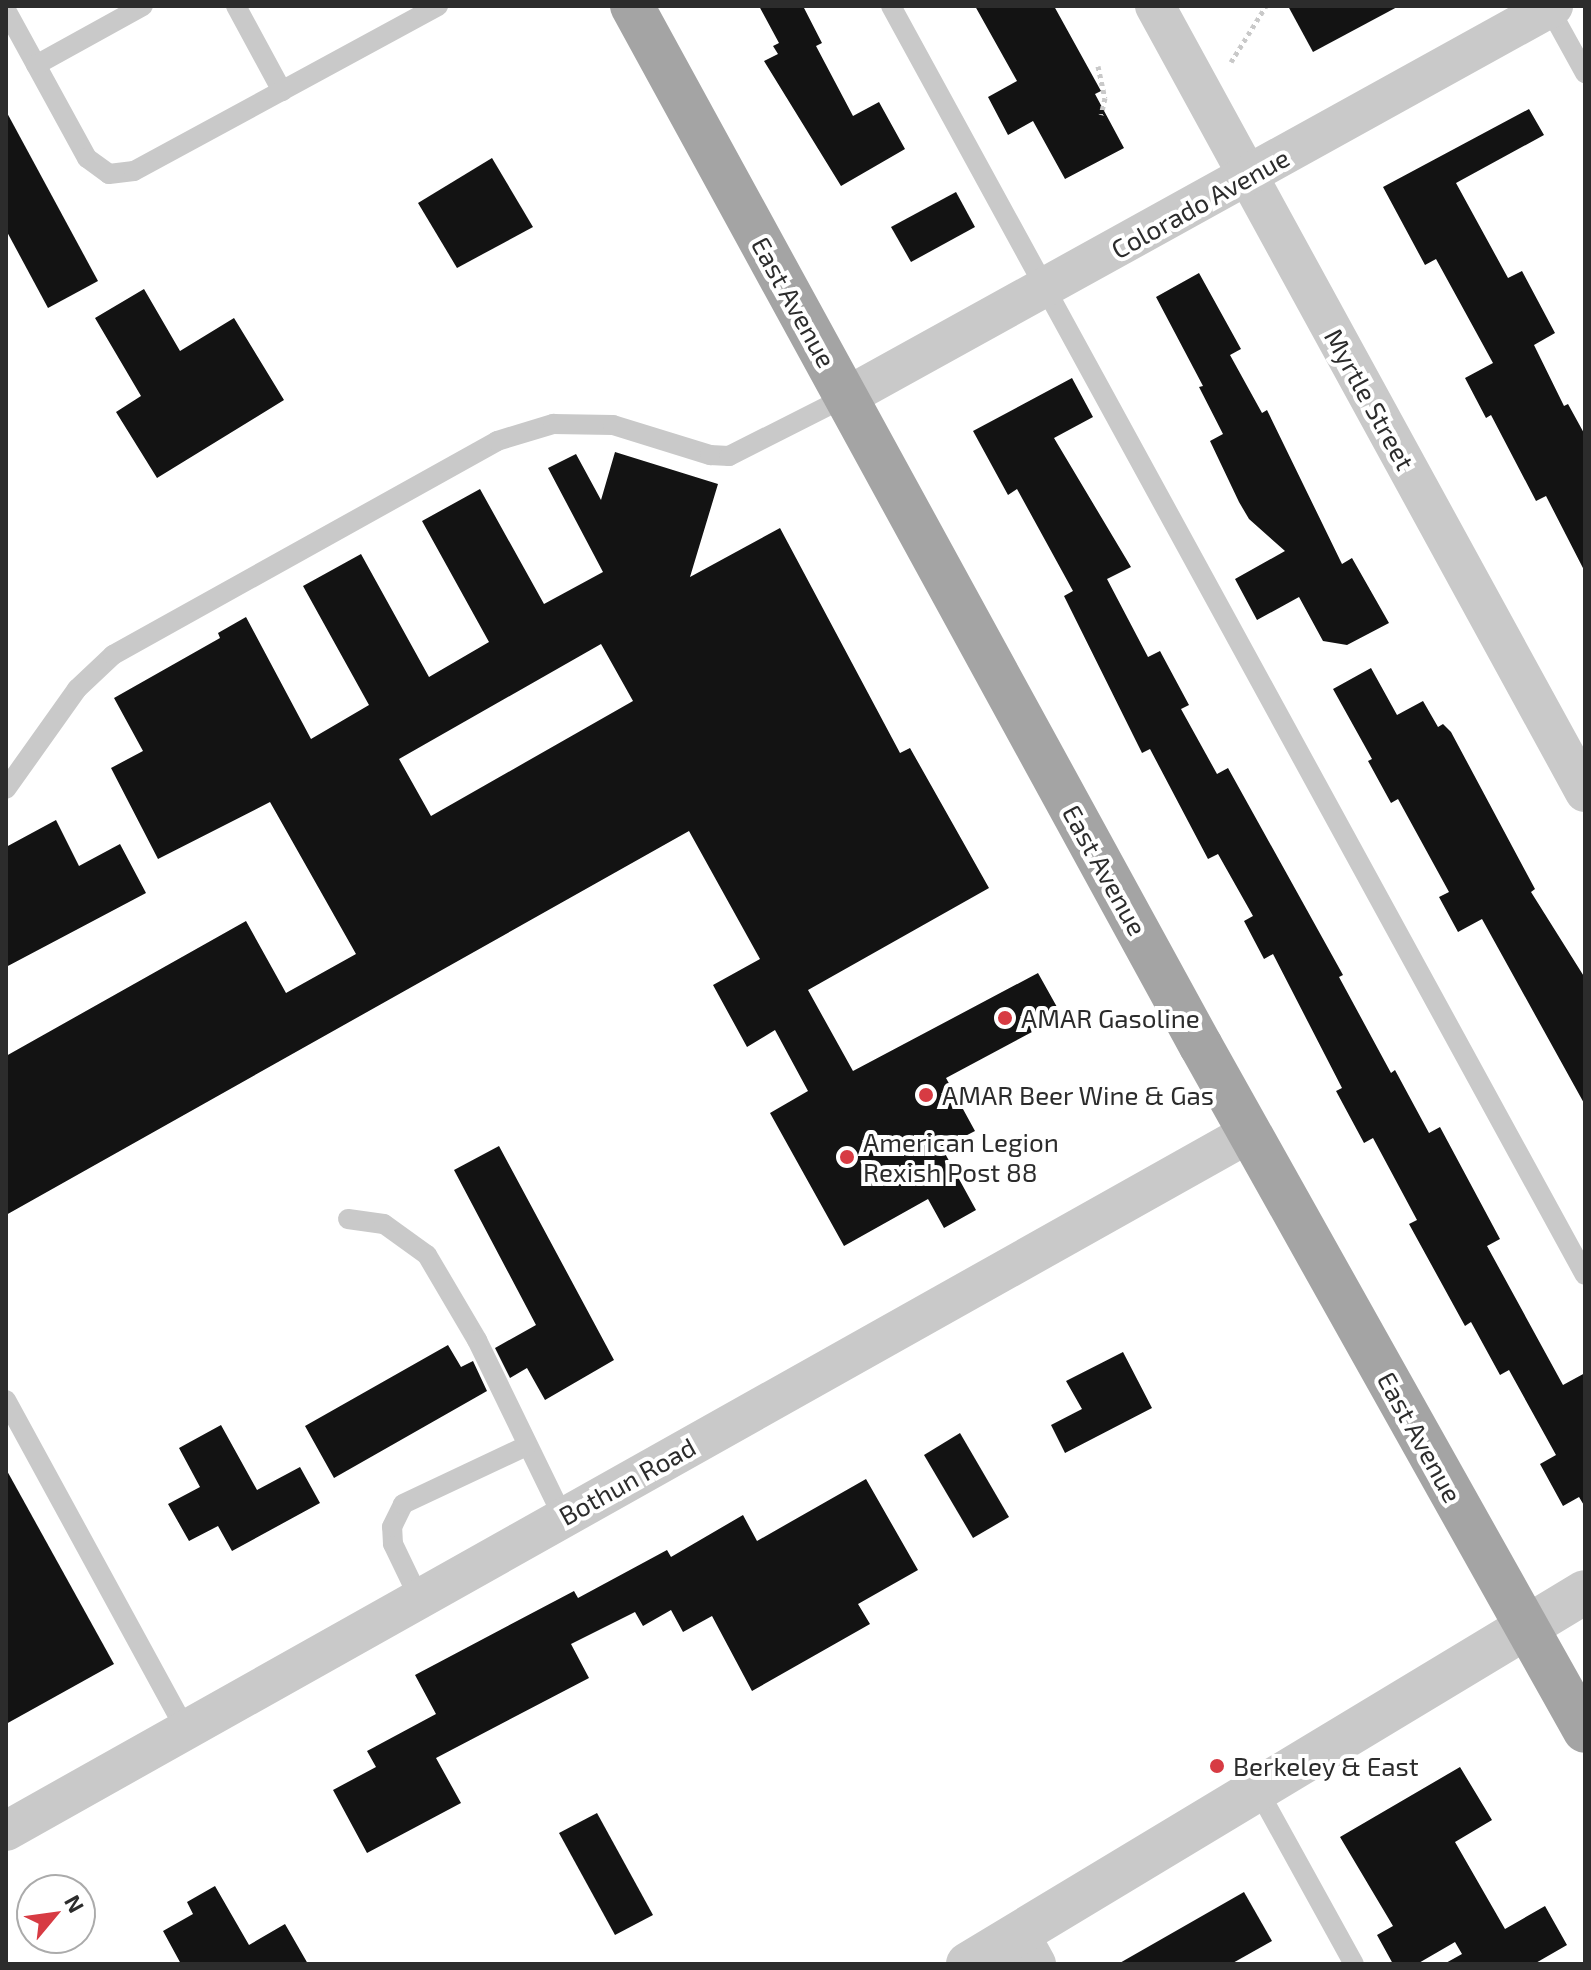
<!DOCTYPE html>
<html>
<head>
<meta charset="utf-8">
<style>
	body { margin:0 }
	#map { position:relative; width:1591px; height:1970px; overflow:hidden; background:#fff; font-family:"Exo 2",sans-serif }
	div>[style] { position:absolute }
	.building>* { inset:0; background:#131313 }
	.path>* { height:5px; margin-top:-2.5px; transform-origin:0; background:repeating-linear-gradient(90deg,#c9c9c9 0 4px,transparent 0 8px) }
	.service>* { height:20px; margin:-10px; padding:0 10px; transform-origin:10px; border-radius:10px; background:#c9c9c9 }
	.minor>* { height:40px; margin:-20px; padding:0 20px; transform-origin:20px; border-radius:20px; background:#c9c9c9 }
	.tertiary>* { height:44px; margin:-22px; padding:0 22px; transform-origin:22px; border-radius:22px; background:#c9c9c9 }
	.primary>* { height:44px; margin:-22px; padding:0 22px; transform-origin:22px; border-radius:22px; background:#a4a4a4 }
	.dots>* { width:22px; height:22px; translate:-50% -50%; box-sizing:border-box; border:4px solid #fff; border-radius:50% }
	span { translate:-50% -50%; white-space:nowrap; text-align:center; line-height:1.15; -webkit-text-stroke:8px #fff; paint-order:stroke }
	.street-label { font-size:26px; color:#2c2c2c }
	.poi-label { font-size:26px; color:#2c2c2c }
	.left { translate:0 -50%; text-align:left }
	.frame { position:absolute; inset:0; border:8px solid #2c2c2c; pointer-events:none }
	.north { position:absolute; left:16px; top:1874px; width:80px; height:80px; box-sizing:border-box; background:#fff; border:2px solid #ababab; border-radius:50%; rotate:61deg; font-size:22px; font-weight:700; line-height:32px; text-align:center; color:#2c2c2c }
	.north::after { content:''; display:block; margin:auto; width:28px; height:36px; background:#d73b43; clip-path:polygon(50% 0,100% 100%,50% 72%,0 100%) }
</style>
</head>
<body>
<div id="map">
	<div class="building">
		<i style="clip-path:polygon(759px 6px,803px 6px,822px 43px,816px 46px,853px 116px,879px 102px,905px 149px,841px 186px,764px 61px,778px 54px,773px 46px,779px 43px)"></i>
		<i style="clip-path:polygon(975px 6px,1054px 6px,1101px 91px,1095px 94px,1124px 148px,1065px 179px,1033px 121px,1008px 135px,988px 97px,1017px 81px)"></i>
		<i style="clip-path:polygon(1288px 6px,1399px 6px,1313px 52px)"></i>
		<i style="clip-path:polygon(1529px 109px,1544px 135px,1456px 183px,1508px 278px,1522px 271px,1555px 333px,1534px 345px,1564px 406px,1568px 404px,1585px 435px,1585px 572px,1546px 496px,1536px 501px,1491px 415px,1486px 418px,1465px 378px,1493px 363px,1436px 259px,1425px 265px,1383px 187px)"></i>
		<i style="clip-path:polygon(6px 111px,98px 281px,48px 308px,6px 230px)"></i>
		<i style="clip-path:polygon(492px 158px,533px 227px,457px 268px,418px 203px)"></i>
		<i style="clip-path:polygon(956px 192px,975px 227px,911px 262px,891px 227px)"></i>
		<i style="clip-path:polygon(1199px 273px,1241px 349px,1230px 355px,1262px 413px,1267px 410px,1342px 564px,1352px 558px,1389px 623px,1347px 645px,1323px 641px,1299px 597px,1257px 620px,1235px 579px,1285px 551px,1249px 519px,1239px 502px,1210px 441px,1223px 434px,1199px 387px,1203px 386px,1156px 297px)"></i>
		<i style="clip-path:polygon(144px 289px,180px 351px,234px 318px,284px 400px,157px 478px,116px 412px,141px 396px,95px 318px)"></i>
		<i style="clip-path:polygon(1072px 378px,1093px 417px,1054px 438px,1131px 567px,1107px 579px,1148px 657px,1160px 651px,1189px 705px,1181px 709px,1217px 774px,1228px 768px,1343px 975px,1339px 977px,1391px 1073px,1395px 1070px,1429px 1133px,1440px 1127px,1500px 1239px,1487px 1246px,1563px 1385px,1585px 1373px,1585px 1507px,1579px 1497px,1563px 1506px,1540px 1464px,1556px 1455px,1509px 1370px,1500px 1375px,1471px 1322px,1465px 1326px,1409px 1224px,1417px 1220px,1373px 1138px,1364px 1143px,1336px 1091px,1342px 1088px,1273px 954px,1264px 959px,1244px 921px,1253px 916px,1218px 854px,1208px 859px,1150px 749px,1142px 753px,1064px 596px,1073px 591px,1017px 489px,1008px 495px,973px 431px)"></i>
		<i style="clip-path:polygon(evenodd,615px 452px,718px 484px,690px 577px,780px 528px,900px 753px,910px 748px,989px 888px,808px 990px,853px 1071px,1038px 973px,1062px 1016px,946px 1078px,975px 1131px,942px 1148px,976px 1210px,944px 1228px,928px 1199px,844px 1246px,770px 1113px,808px 1091px,775px 1030px,747px 1047px,713px 985px,760px 959px,689px 831px,6px 1215px,6px 1056px,246px 921px,286px 993px,356px 954px,270px 802px,158px 859px,111px 768px,143px 751px,114px 698px,220px 638px,218px 633px,246px 617px,311px 739px,369px 705px,303px 586px,361px 554px,429px 677px,489px 642px,422px 521px,480px 489px,544px 604px,603px 572px,548px 468px,576px 454px,601px 500px,615px 452px,601px 644px,633px 701px,431px 816px,399px 759px,601px 644px)"></i>
		<i style="clip-path:polygon(1371px 668px,1397px 715px,1423px 701px,1438px 727px,1443px 724px,1451px 732px,1535px 889px,1531px 892px,1585px 978px,1585px 1105px,1482px 919px,1458px 932px,1439px 897px,1449px 892px,1398px 799px,1391px 803px,1368px 761px,1372px 759px,1333px 689px)"></i>
		<i style="clip-path:polygon(56px 820px,79px 866px,120px 844px,146px 893px,6px 967px,6px 847px)"></i>
		<i style="clip-path:polygon(499px 1146px,614px 1360px,545px 1400px,527px 1368px,510px 1378px,495px 1348px,536px 1325px,454px 1170px)"></i>
		<i style="clip-path:polygon(448px 1345px,461px 1367px,473px 1361px,487px 1391px,334px 1478px,305px 1426px)"></i>
		<i style="clip-path:polygon(1123px 1352px,1152px 1408px,1065px 1453px,1051px 1425px,1082px 1409px,1066px 1381px)"></i>
		<i style="clip-path:polygon(221px 1425px,257px 1490px,300px 1467px,320px 1503px,232px 1551px,218px 1526px,189px 1541px,168px 1504px,200px 1487px,179px 1448px)"></i>
		<i style="clip-path:polygon(960px 1433px,1009px 1517px,973px 1538px,924px 1455px)"></i>
		<i style="clip-path:polygon(6px 1469px,114px 1664px,6px 1724px)"></i>
		<i style="clip-path:polygon(866px 1479px,918px 1570px,858px 1604px,870px 1624px,752px 1691px,712px 1616px,683px 1632px,671px 1610px,643px 1626px,635px 1612px,571px 1644px,589px 1678px,436px 1758px,461px 1803px,367px 1853px,333px 1790px,376px 1767px,367px 1751px,436px 1714px,415px 1675px,574px 1591px,578px 1598px,667px 1550px,671px 1557px,743px 1515px,757px 1541px)"></i>
		<i style="clip-path:polygon(1460px 1767px,1492px 1820px,1455px 1842px,1505px 1929px,1545px 1906px,1567px 1945px,1534px 1964px,1444px 1964px,1462px 1954px,1455px 1942px,1417px 1964px,1393px 1964px,1377px 1935px,1393px 1926px,1340px 1837px)"></i>
		<i style="clip-path:polygon(597px 1813px,653px 1915px,615px 1935px,559px 1833px)"></i>
		<i style="clip-path:polygon(215px 1886px,249px 1945px,285px 1924px,308px 1964px,181px 1964px,163px 1931px,193px 1914px,187px 1902px)"></i>
		<i style="clip-path:polygon(1244px 1892px,1272px 1941px,1231px 1964px,1118px 1964px)"></i>
	</div>
	<div class="path">
		<i style="left:1231px;top:62px;width:66px;rotate:-58deg"></i>
		<i style="left:1098px;top:66px;width:33px;rotate:78deg"></i>
		<i style="left:1105px;top:98px;width:17px;rotate:103deg"></i>
	</div>
	<div class="service">
		<i style="left:236px;top:6px;width:97px;rotate:61.6deg"></i>
		<i style="left:891px;top:6px;width:1446px;rotate:61.33deg"></i>
		<i style="left:1548px;top:6px;width:77px;rotate:61.1deg"></i>
		<i style="left:6px;top:10px;width:169px;rotate:61.3deg"></i>
		<i style="left:87px;top:158px;width:27px;rotate:36deg"></i>
		<i style="left:109px;top:174px;width:25px;rotate:-7deg"></i>
		<i style="left:134px;top:171px;width:346px;rotate:-28.5deg"></i>
		<i style="left:36px;top:65px;width:122px;rotate:-28.9deg"></i>
		<i style="left:6px;top:789px;width:123px;rotate:-54.6deg"></i>
		<i style="left:77px;top:689px;width:50px;rotate:-43.4deg"></i>
		<i style="left:113px;top:655px;width:440px;rotate:-29.1deg"></i>
		<i style="left:497px;top:441px;width:59px;rotate:-16.9deg"></i>
		<i style="left:553px;top:424px;width:60px;rotate:1deg"></i>
		<i style="left:613px;top:425px;width:102px;rotate:17.2deg"></i>
		<i style="left:710px;top:455px;width:19px;rotate:3deg"></i>
		<i style="left:729px;top:456px;width:131px;rotate:-26.8deg"></i>
		<i style="left:348px;top:1219px;width:36px;rotate:8deg"></i>
		<i style="left:384px;top:1224px;width:53px;rotate:35.8deg"></i>
		<i style="left:427px;top:1255px;width:99px;rotate:59.5deg"></i>
		<i style="left:477px;top:1340px;width:197px;rotate:64.1deg"></i>
		<i style="left:6px;top:1400px;width:376px;rotate:61.4deg"></i>
		<i style="left:419px;top:1598px;width:60px;rotate:-115.7deg"></i>
		<i style="left:393px;top:1544px;width:17px;rotate:-93deg"></i>
		<i style="left:392px;top:1527px;width:25px;rotate:-64deg"></i>
		<i style="left:403px;top:1504px;width:136px;rotate:-25.2deg"></i>
		<i style="left:1259px;top:1792px;width:196px;rotate:61.1deg"></i>
	</div>
	<div class="minor">
		<i style="left:1155px;top:6px;width:896px;rotate:61.32deg"></i>
		<i style="left:846px;top:397px;width:808px;rotate:-28.94deg"></i>
		<i style="left:6px;top:1831px;width:1426px;rotate:-29.32deg"></i>
		<i style="left:1020px;top:1935px;width:33px;rotate:61deg"></i>
	</div>
	<div class="tertiary">
		<i style="left:968px;top:1964px;width:720px;rotate:-31.09deg"></i>
	</div>
	<div class="primary">
		<i style="left:632px;top:6px;width:1185px;rotate:61.32deg"></i>
		<i style="left:1201px;top:1046px;width:785px;rotate:60.73deg"></i>
	</div>
	<div class="dots">
		<i style="left:1005px;top:1018px;background:#d73b43"></i>
		<i style="left:926px;top:1095px;background:#d73b43"></i>
		<i style="left:847px;top:1157px;background:#d73b43"></i>
		<i style="left:1217px;top:1766px;background:#d73b43"></i>
	</div>
	<div class="street-label">
		<span style="left:1200px;top:203px;rotate:-29deg">Colorado Avenue</span>
		<span style="left:794px;top:302px;rotate:61deg">East Avenue</span>
		<span style="left:1370px;top:399px;rotate:61deg">Myrtle Street</span>
		<span style="left:1105px;top:870px;rotate:61deg">East Avenue</span>
		<span style="left:1420px;top:1437px;rotate:61deg">East Avenue</span>
		<span style="left:627px;top:1481px;rotate:-29deg">Bothun Road</span>
	</div>
	<div class="poi-label">
		<span class="left" style="left:1021px;top:1018px">AMAR Gasoline</span>
		<span class="left" style="left:942px;top:1095px">AMAR Beer Wine &amp; Gas</span>
		<span class="left" style="left:863px;top:1157px">American Legion<br>Rexish Post 88</span>
		<span class="left" style="left:1233px;top:1766px">Berkeley &amp; East</span>
	</div>
	<div class="frame"></div>
	<div class="north">N</div>
</div>
</body>
</html>
